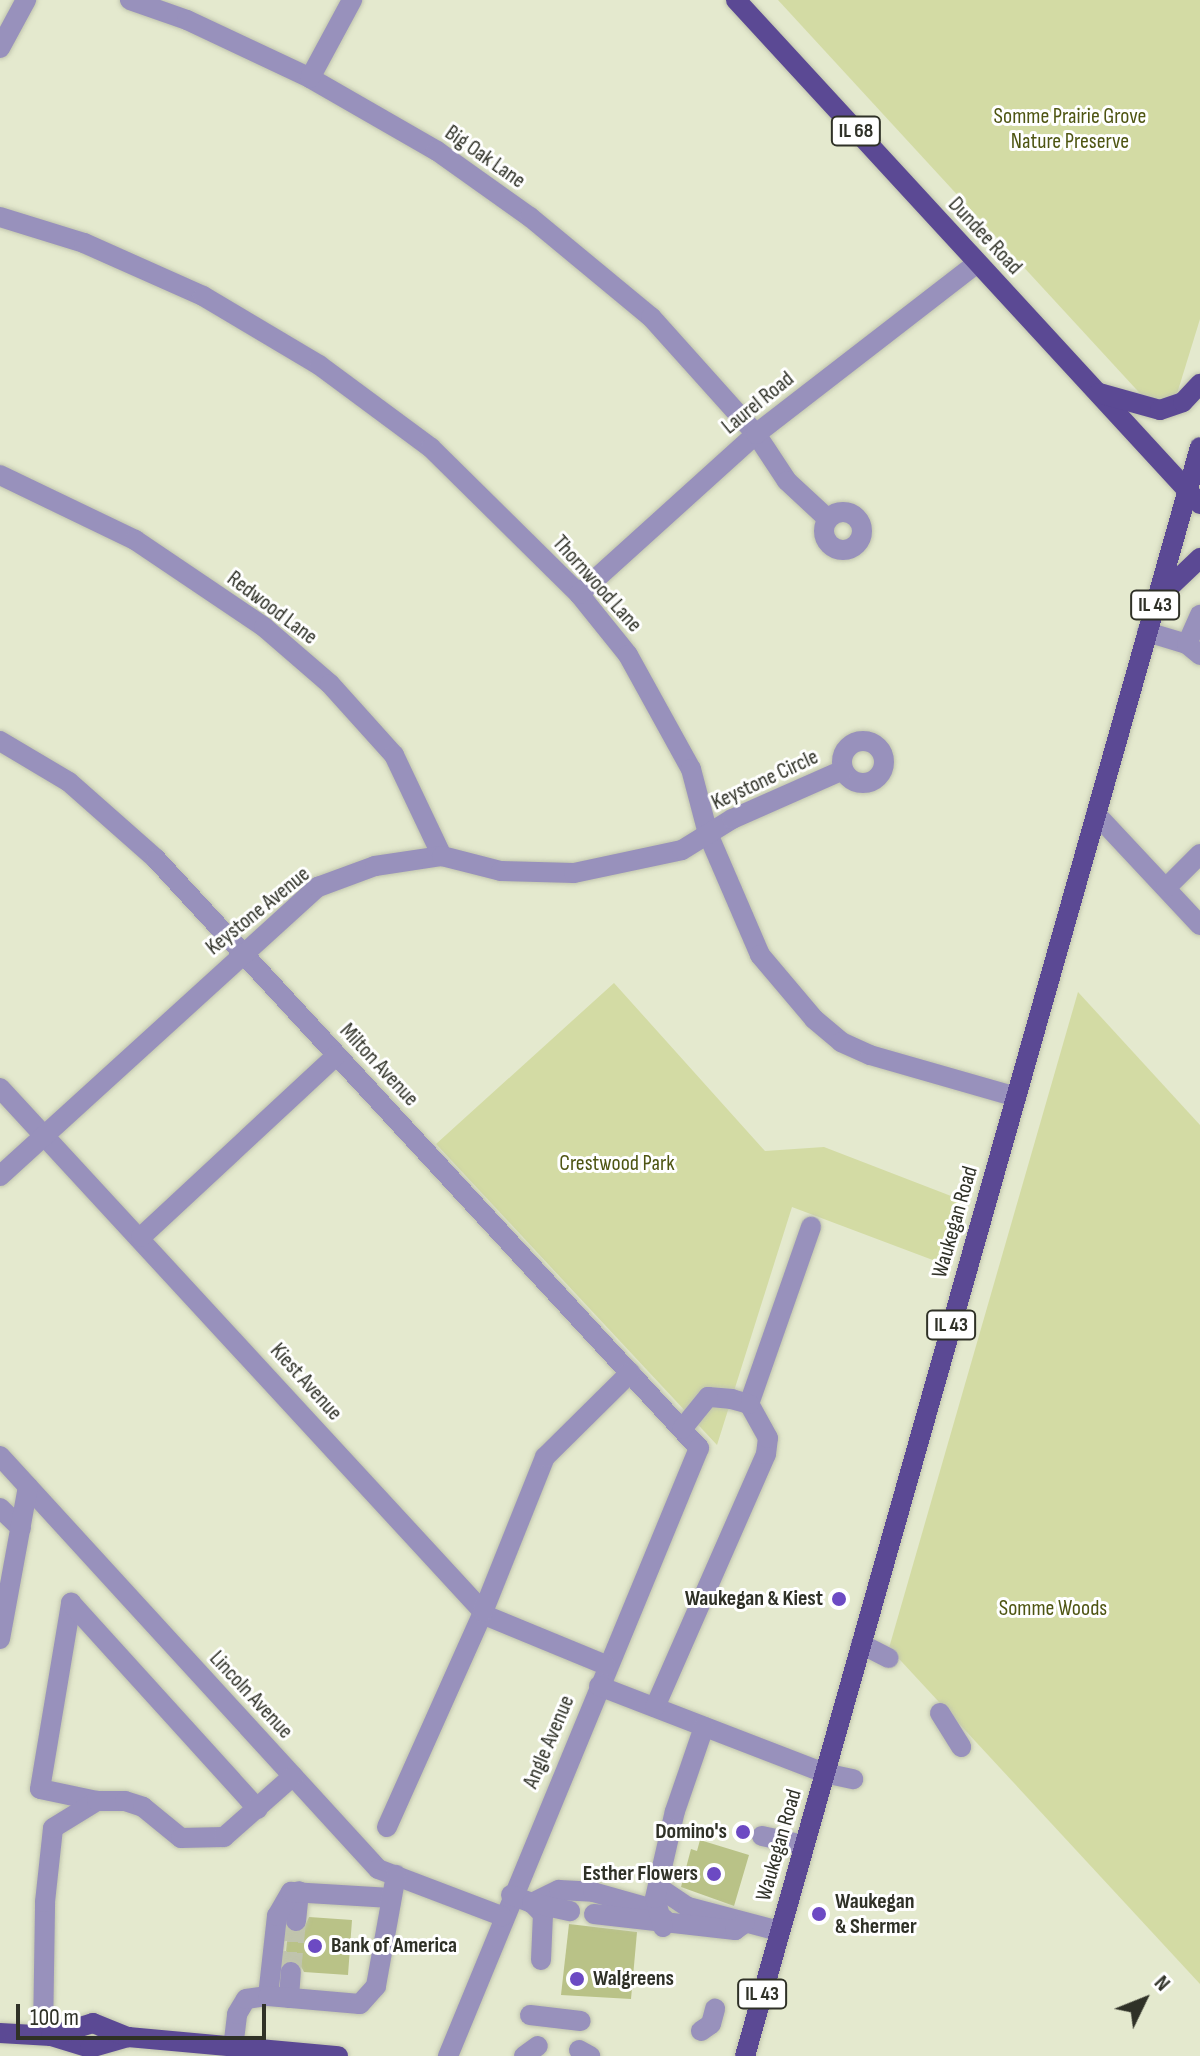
<!DOCTYPE html>
<html>
<head>
<meta charset="utf-8">
<style>
	body { margin:0 }
	#map { position:relative; width:1200px; height:2056px; overflow:hidden; background:#e4e9ce; font-family:"Sofia Sans Condensed",sans-serif }
	div>[style] { position:absolute }
	.green>* { inset:0; background:#d3dba4 }
	.building>* { inset:0; background:#b9c287 }
	.minor-tunnel>* { height:20px; margin-top:-10px; transform-origin:0; background:repeating-linear-gradient(90deg,#c0c4ad 0 20px,transparent 0 30px) }
	.roads { filter:drop-shadow(0 0 2px #c0c4ad) drop-shadow(0 0 2px #c0c4ad) }
	.minor>* { height:20px; margin:-10px; padding:0 10px; transform-origin:10px; border-radius:10px; background:#9891bc }
	.minor>.ring { margin:-10px; padding:0; box-sizing:content-box; background:none; border:20px solid #9891bc; border-radius:50% }
	.major>* { height:20px; margin:-10px; padding:0 10px; transform-origin:10px; border-radius:10px; background:#5b4994 }
	.dots>* { width:22px; height:22px; translate:-50% -50%; box-sizing:border-box; border:4px solid #fff; border-radius:50% }
	span { translate:-50% -50%; white-space:nowrap; text-align:center; line-height:1.15; -webkit-text-stroke:6px #fff; paint-order:stroke }
	.shield-label span { padding:2px 6px; background:#fff; border:2px solid; border-radius:6px; -webkit-text-stroke-width:0 }
	.shield-label { font-size:20px; color:#2f3127; font-weight:700 }
	.park-label { font-size:22px; color:#4e5512 }
	.street-label { font-size:22px; color:#2f3127 }
	.poi-label { font-size:22px; color:#2f3127; font-weight:700 }
	.right { translate:-100% -50%; text-align:right }
	.left { translate:0 -50%; text-align:left }
	.north { position:absolute; left:1104px; top:1960px; width:80px; height:80px; -webkit-text-stroke:6px #fff; paint-order:stroke; rotate:47deg; font-size:22px; font-weight:700; line-height:32px; text-align:center; color:#2f3127 }
	.north::after { content:''; display:block; margin:auto; width:28px; height:36px; background:#2f3127; clip-path:polygon(50% 0,100% 100%,50% 72%,0 100%) }
	.scale { position:absolute; left:16px; top:2004px; width:250px; height:36px; box-sizing:border-box; border:4px solid #2f3127; border-top:0; padding-left:10px; font-size:24px; line-height:28px; white-space:nowrap; color:#2f3127; -webkit-text-stroke:6px #fff; paint-order:stroke }
</style>
</head>
<body>
<div id="map">
	<div class="green">
		<i style="clip-path:polygon(778px 0,1200px 0,1200px 319px,1176px 397px,1147px 401px)"></i>
		<i style="clip-path:polygon(614px 983px,765px 1151px,824px 1147px,964px 1201px,946px 1265px,792px 1207px,717px 1445px,436px 1144px)"></i>
		<i style="clip-path:polygon(1078px 992px,1200px 1125px,1200px 1984px,889px 1648px)"></i>
	</div>
	<div class="building">
		<i style="clip-path:polygon(700px 1840px,749px 1855px,734px 1906px,681px 1887px,691px 1849px,697px 1851px)"></i>
		<i style="clip-path:polygon(309px 1917px,352px 1920px,348px 1975px,304px 1972px,298px 1961px,285px 1961px,288px 1931px,302px 1932px)"></i>
		<i style="clip-path:polygon(569px 1924px,637px 1932px,631px 1999px,561px 1995px)"></i>
	</div>
	<div class="minor-tunnel">
		<i style="left:291px;top:1972px;width:51px;rotate:-84.4deg"></i>
	</div>
	<div class="roads">
		<div class="minor">
			<i style="left:130px;top:0;width:60px;rotate:19.3deg"></i>
			<i style="left:187px;top:20px;width:136px;rotate:25.2deg"></i>
			<i style="left:310px;top:78px;width:146px;rotate:29.9deg"></i>
			<i style="left:437px;top:151px;width:114px;rotate:35.4deg"></i>
			<i style="left:530px;top:217px;width:157px;rotate:39.6deg"></i>
			<i style="left:651px;top:317px;width:157px;rotate:48.1deg"></i>
			<i style="left:756px;top:434px;width:56px;rotate:56.6deg"></i>
			<i style="left:787px;top:481px;width:56px;rotate:42.8deg"></i>
			<i style="left:0;top:48px;width:55px;rotate:-61.6deg"></i>
			<i style="left:310px;top:78px;width:89px;rotate:-61.7deg"></i>
			<i style="left:0;top:217px;width:88px;rotate:17.2deg"></i>
			<i style="left:84px;top:243px;width:130px;rotate:24deg"></i>
			<i style="left:203px;top:296px;width:135px;rotate:30.7deg"></i>
			<i style="left:319px;top:365px;width:139px;rotate:36.5deg"></i>
			<i style="left:431px;top:448px;width:208px;rotate:44.6deg"></i>
			<i style="left:579px;top:594px;width:78px;rotate:51.2deg"></i>
			<i style="left:628px;top:655px;width:130px;rotate:61.1deg"></i>
			<i style="left:691px;top:769px;width:67px;rotate:75.3deg"></i>
			<i style="left:708px;top:834px;width:132px;rotate:66.7deg"></i>
			<i style="left:760px;top:955px;width:84px;rotate:49.8deg"></i>
			<i style="left:814px;top:1019px;width:35px;rotate:40deg"></i>
			<i style="left:841px;top:1042px;width:32px;rotate:24deg"></i>
			<i style="left:870px;top:1055px;width:152px;rotate:16deg"></i>
			<i style="left:0;top:475px;width:150px;rotate:25.7deg"></i>
			<i style="left:135px;top:540px;width:156px;rotate:34deg"></i>
			<i style="left:264px;top:627px;width:87px;rotate:40.8deg"></i>
			<i style="left:330px;top:684px;width:96px;rotate:48deg"></i>
			<i style="left:394px;top:755px;width:112px;rotate:64.6deg"></i>
			<i class="ring" style="left:824px;top:512px;width:18px;height:18px"></i>
			<i style="left:579px;top:594px;width:239px;rotate:-42.1deg"></i>
			<i style="left:756px;top:434px;width:279px;rotate:-37.7deg"></i>
			<i style="left:1147px;top:632px;width:42px;rotate:16.7deg"></i>
			<i style="left:1187px;top:644px;width:17px;rotate:40deg"></i>
			<i style="left:1187px;top:644px;width:32px;rotate:-66deg"></i>
			<i class="ring" style="left:842px;top:741px;width:22px;height:22px"></i>
			<i style="left:0;top:741px;width:80px;rotate:30.7deg"></i>
			<i style="left:69px;top:782px;width:116px;rotate:41.5deg"></i>
			<i style="left:156px;top:859px;width:801px;rotate:47.33deg"></i>
			<i style="left:699px;top:1448px;width:658px;rotate:112.43deg"></i>
			<i style="left:1096px;top:814px;width:152px;rotate:46.9deg"></i>
			<i style="left:1166px;top:888px;width:48px;rotate:-45deg"></i>
			<i style="left:0;top:1088px;width:718px;rotate:47.31deg"></i>
			<i style="left:487px;top:1616px;width:129px;rotate:22.4deg"></i>
			<i style="left:0;top:1176px;width:430px;rotate:-42.3deg"></i>
			<i style="left:318px;top:887px;width:61px;rotate:-20.2deg"></i>
			<i style="left:375px;top:866px;width:68px;rotate:-8.5deg"></i>
			<i style="left:442px;top:856px;width:61px;rotate:14.3deg"></i>
			<i style="left:501px;top:871px;width:73px;rotate:1.6deg"></i>
			<i style="left:574px;top:873px;width:110px;rotate:-12deg"></i>
			<i style="left:682px;top:850px;width:59px;rotate:-31.8deg"></i>
			<i style="left:732px;top:819px;width:121px;rotate:-23.8deg"></i>
			<i style="left:141px;top:1237px;width:267px;rotate:-42.9deg"></i>
			<i style="left:749px;top:1404px;width:188px;rotate:-70.7deg"></i>
			<i style="left:0;top:1456px;width:560px;rotate:47.53deg"></i>
			<i style="left:378px;top:1869px;width:133px;rotate:20.8deg"></i>
			<i style="left:0;top:1508px;width:29px;rotate:44deg"></i>
			<i style="left:0;top:1639px;width:155px;rotate:-79.6deg"></i>
			<i style="left:861px;top:1644px;width:31px;rotate:27deg"></i>
			<i style="left:599px;top:1686px;width:241px;rotate:21.1deg"></i>
			<i style="left:824px;top:1773px;width:30px;rotate:12deg"></i>
			<i style="left:655px;top:1707px;width:276px;rotate:-66.3deg"></i>
			<i style="left:766px;top:1454px;width:16px;rotate:-83deg"></i>
			<i style="left:768px;top:1438px;width:39px;rotate:-119deg"></i>
			<i style="left:749px;top:1404px;width:18px;rotate:-164deg"></i>
			<i style="left:732px;top:1399px;width:24px;rotate:-175deg"></i>
			<i style="left:708px;top:1397px;width:41px;rotate:129.1deg"></i>
			<i style="left:940px;top:1713px;width:40px;rotate:58deg"></i>
			<i style="left:97px;top:1801px;width:58px;rotate:-168.1deg"></i>
			<i style="left:40px;top:1789px;width:189px;rotate:-80.5deg"></i>
			<i style="left:71px;top:1603px;width:278px;rotate:47.8deg"></i>
			<i style="left:387px;top:1827px;width:235px;rotate:-65.9deg"></i>
			<i style="left:483px;top:1612px;width:167px;rotate:-68.2deg"></i>
			<i style="left:545px;top:1457px;width:120px;rotate:-44.7deg"></i>
			<i style="left:762px;top:1836px;width:43px;rotate:12.1deg"></i>
			<i style="left:658px;top:1887px;width:36px;rotate:34deg"></i>
			<i style="left:688px;top:1907px;width:94px;rotate:14.8deg"></i>
			<i style="left:511px;top:1895px;width:22px;rotate:21deg"></i>
			<i style="left:532px;top:1903px;width:30px;rotate:-26deg"></i>
			<i style="left:559px;top:1890px;width:34px;rotate:3deg"></i>
			<i style="left:593px;top:1892px;width:58px;rotate:15.9deg"></i>
			<i style="left:649px;top:1908px;width:19px;rotate:36deg"></i>
			<i style="left:532px;top:1903px;width:16px;rotate:45deg"></i>
			<i style="left:543px;top:1914px;width:46px;rotate:92.5deg"></i>
			<i style="left:532px;top:1903px;width:39px;rotate:12deg"></i>
			<i style="left:594px;top:1914px;width:142px;rotate:6.5deg"></i>
			<i style="left:735px;top:1930px;width:12px;rotate:-35deg"></i>
			<i style="left:296px;top:1921px;width:30px;rotate:-84deg"></i>
			<i style="left:663px;top:1927px;width:30px;rotate:-105deg"></i>
			<i style="left:655px;top:1898px;width:89px;rotate:-77.1deg"></i>
			<i style="left:675px;top:1811px;width:89px;rotate:-71deg"></i>
			<i style="left:268px;top:1996px;width:81px;rotate:-83.6deg"></i>
			<i style="left:277px;top:1916px;width:28px;rotate:-60deg"></i>
			<i style="left:291px;top:1892px;width:100px;rotate:3.4deg"></i>
			<i style="left:289px;top:1998px;width:26px;rotate:-86deg"></i>
			<i style="left:530px;top:2015px;width:51px;rotate:6.7deg"></i>
			<i style="left:701px;top:2031px;width:12px;rotate:-35deg"></i>
			<i style="left:711px;top:2024px;width:16px;rotate:-75deg"></i>
			<i style="left:43px;top:2035px;width:133px;rotate:-89.1deg"></i>
			<i style="left:45px;top:1902px;width:74px;rotate:-83.8deg"></i>
			<i style="left:53px;top:1828px;width:52px;rotate:-31.5deg"></i>
			<i style="left:97px;top:1801px;width:28px"></i>
			<i style="left:125px;top:1801px;width:19px;rotate:18deg"></i>
			<i style="left:143px;top:1807px;width:49px;rotate:39.2deg"></i>
			<i style="left:181px;top:1838px;width:43px;rotate:-1.3deg"></i>
			<i style="left:224px;top:1837px;width:92px;rotate:-41.5deg"></i>
			<i style="left:233px;top:2048px;width:34px;rotate:-83deg"></i>
			<i style="left:237px;top:2014px;width:17px;rotate:-59deg"></i>
			<i style="left:246px;top:1999px;width:22px;rotate:-8deg"></i>
			<i style="left:268px;top:1996px;width:92px;rotate:5deg"></i>
			<i style="left:360px;top:2004px;width:24px;rotate:-48deg"></i>
			<i style="left:376px;top:1986px;width:113px;rotate:-79.8deg"></i>
			<i style="left:579px;top:2050px;width:13px;rotate:29deg"></i>
			<i style="left:524px;top:2056px;width:17px;rotate:-36deg"></i>
		</div>
		<div class="major">
			<i style="left:736px;top:0;width:685px;rotate:47.37deg"></i>
			<i style="left:1099px;top:393px;width:63px;rotate:15.6deg"></i>
			<i style="left:1160px;top:410px;width:24px;rotate:-19deg"></i>
			<i style="left:1183px;top:402px;width:25px;rotate:-47deg"></i>
			<i style="left:1159px;top:597px;width:57px;rotate:-43.6deg"></i>
			<i style="left:0;top:2033px;width:51px;rotate:3.4deg"></i>
			<i style="left:51px;top:2036px;width:41px;rotate:17.1deg"></i>
			<i style="left:90px;top:2048px;width:40px;rotate:-16deg"></i>
			<i style="left:51px;top:2036px;width:44px;rotate:-17.2deg"></i>
			<i style="left:93px;top:2023px;width:38px;rotate:22deg"></i>
			<i style="left:128px;top:2037px;width:211px;rotate:5.2deg"></i>
			<i style="left:745px;top:2056px;width:1672px;rotate:-74.21deg"></i>
		</div>
	</div>
	<div class="dots">
		<i style="left:839px;top:1599px;background:#6c4ac3"></i>
		<i style="left:743px;top:1832px;background:#6c4ac3"></i>
		<i style="left:714px;top:1874px;background:#6c4ac3"></i>
		<i style="left:819px;top:1914px;background:#6c4ac3"></i>
		<i style="left:315px;top:1946px;background:#6c4ac3"></i>
		<i style="left:577px;top:1979px;background:#6c4ac3"></i>
	</div>
	<div class="shield-label">
		<span style="left:856px;top:131px">IL 68</span>
		<span style="left:1155px;top:605px">IL 43</span>
		<span style="left:951px;top:1325px">IL 43</span>
		<span style="left:762px;top:1994px">IL 43</span>
	</div>
	<div class="park-label">
		<span style="left:1070px;top:129px">Somme Prairie Grove<br>Nature Preserve</span>
		<span style="left:617px;top:1164px">Crestwood Park</span>
		<span style="left:1053px;top:1609px">Somme Woods</span>
	</div>
	<div class="street-label">
		<span style="left:485px;top:157px;rotate:35deg">Big Oak Lane</span>
		<span style="left:985px;top:236px;rotate:47deg">Dundee Road</span>
		<span style="left:758px;top:403px;rotate:-39deg">Laurel Road</span>
		<span style="left:597px;top:584px;rotate:48deg">Thornwood Lane</span>
		<span style="left:272px;top:608px;rotate:37deg">Redwood Lane</span>
		<span style="left:765px;top:780px;rotate:-25deg">Keystone Circle</span>
		<span style="left:258px;top:911px;rotate:-39deg">Keystone Avenue</span>
		<span style="left:379px;top:1065px;rotate:47deg">Milton Avenue</span>
		<span style="left:955px;top:1222px;rotate:-74deg">Waukegan Road</span>
		<span style="left:306px;top:1382px;rotate:48deg">Kiest Avenue</span>
		<span style="left:251px;top:1695px;rotate:47deg">Lincoln Avenue</span>
		<span style="left:549px;top:1742px;rotate:-67deg">Angle Avenue</span>
		<span style="left:779px;top:1845px;rotate:-74deg">Waukegan Road</span>
	</div>
	<div class="poi-label">
		<span class="right" style="left:823px;top:1599px">Waukegan &amp; Kiest</span>
		<span class="right" style="left:727px;top:1832px">Domino's</span>
		<span class="right" style="left:698px;top:1874px">Esther Flowers</span>
		<span class="left" style="left:835px;top:1914px">Waukegan<br>&amp; Shermer</span>
		<span class="left" style="left:331px;top:1946px">Bank of America</span>
		<span class="left" style="left:593px;top:1979px">Walgreens</span>
	</div>
	<div class="north">N</div>
	<div class="scale">100 m</div>
</div>
</body>
</html>
